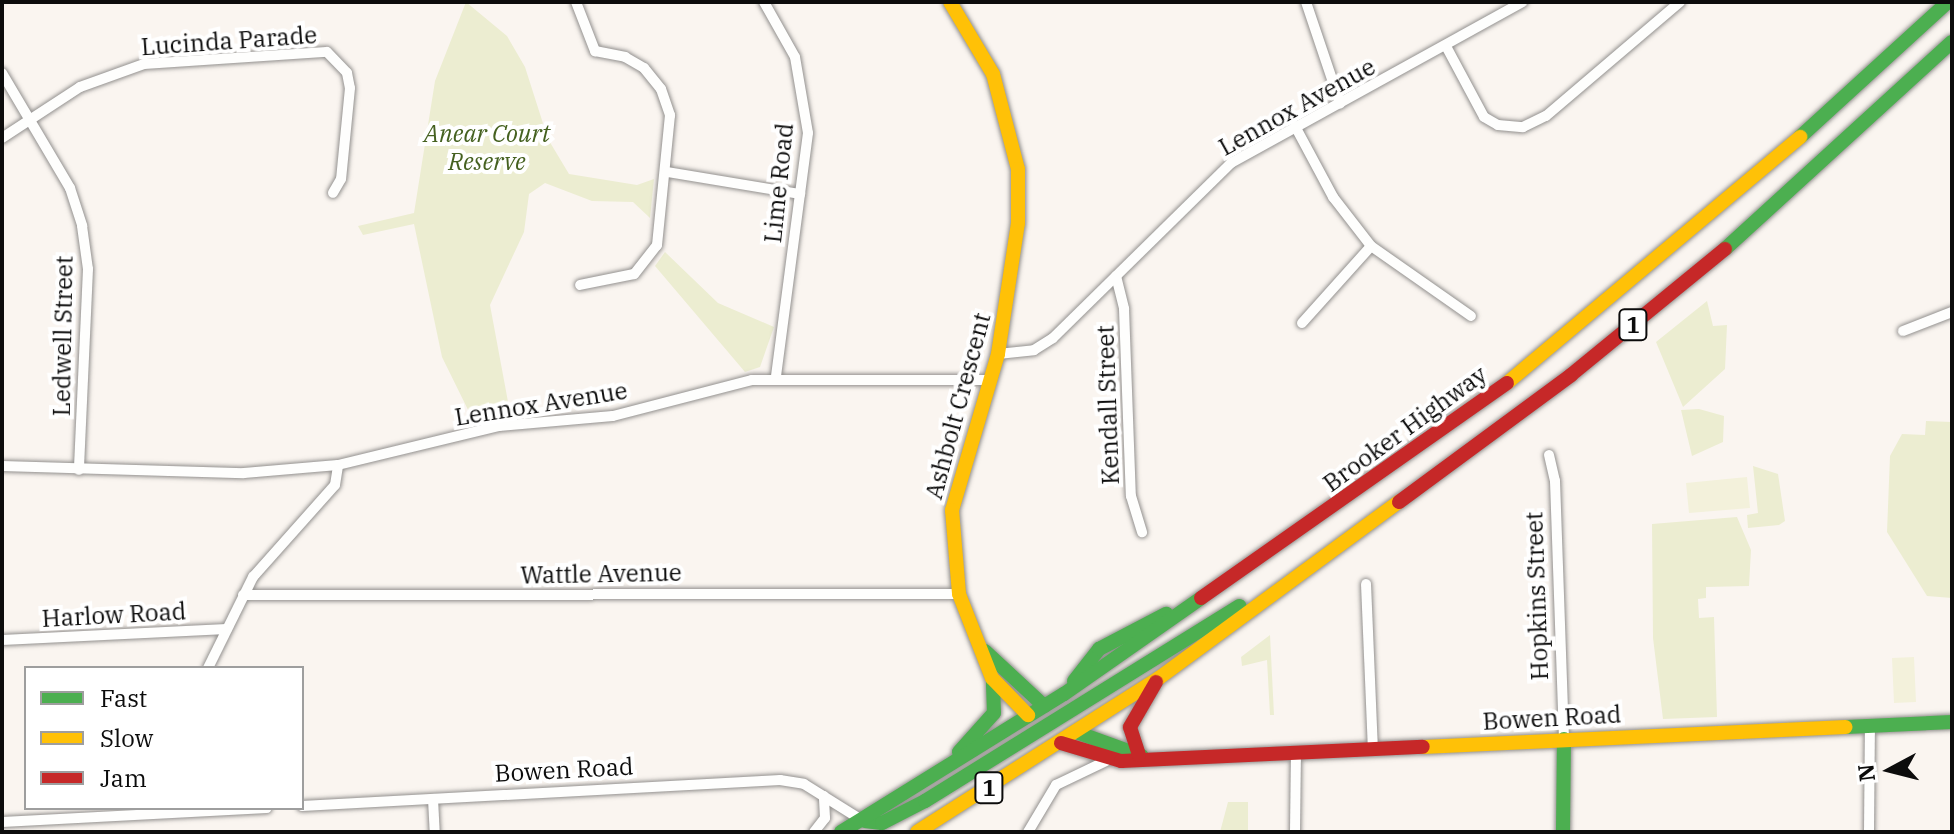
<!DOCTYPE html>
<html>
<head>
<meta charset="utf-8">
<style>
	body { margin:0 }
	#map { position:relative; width:1954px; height:834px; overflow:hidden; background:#faf5f0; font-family:"IBM Plex Serif",serif }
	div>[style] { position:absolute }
	.green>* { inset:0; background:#ecedd1 }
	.pitch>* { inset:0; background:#f3f1db }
	.roads { filter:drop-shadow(0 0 2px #93918f) drop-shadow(0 0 2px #93918f) }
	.street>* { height:10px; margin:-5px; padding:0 5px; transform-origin:5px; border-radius:5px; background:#fefefd }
	.fast>* { height:14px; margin:-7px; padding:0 7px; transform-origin:7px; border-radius:7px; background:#4caf50 }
	.slow>* { height:14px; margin:-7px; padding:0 7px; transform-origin:7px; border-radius:7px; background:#ffc107 }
	.jam>* { height:14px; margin:-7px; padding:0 7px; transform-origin:7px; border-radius:7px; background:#c62828 }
	span { translate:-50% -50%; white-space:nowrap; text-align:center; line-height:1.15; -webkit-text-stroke:8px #fff; paint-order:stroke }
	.shield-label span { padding:2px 6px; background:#fff; border:2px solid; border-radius:6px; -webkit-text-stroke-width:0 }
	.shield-label { font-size:22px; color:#0c0c0c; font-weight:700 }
	.street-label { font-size:24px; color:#0c0c0c }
	.park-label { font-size:24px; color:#456120; font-style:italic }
	.frame { position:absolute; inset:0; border:4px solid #0c0c0c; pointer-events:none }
	.legend { position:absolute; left:24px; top:666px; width:280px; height:144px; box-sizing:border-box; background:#fff; border:2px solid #9e9e9e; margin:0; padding:10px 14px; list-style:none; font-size:24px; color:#0c0c0c }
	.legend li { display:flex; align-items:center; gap:16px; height:40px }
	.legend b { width:40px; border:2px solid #9e9e9e }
	.north { position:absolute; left:1850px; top:730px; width:80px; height:80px; -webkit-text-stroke:6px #fff; paint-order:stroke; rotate:263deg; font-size:22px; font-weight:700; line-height:32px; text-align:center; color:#0c0c0c }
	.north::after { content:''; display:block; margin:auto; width:28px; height:36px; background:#0c0c0c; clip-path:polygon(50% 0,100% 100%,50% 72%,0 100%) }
</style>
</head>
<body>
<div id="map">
	<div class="green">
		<i style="clip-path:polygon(466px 2px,507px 36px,525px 67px,548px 139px,569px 174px,637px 185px,654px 179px,650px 218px,633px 202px,592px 201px,545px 183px,529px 194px,524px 232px,490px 305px,511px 418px,475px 424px,442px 357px,414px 224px,363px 235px,358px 226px,414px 213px,435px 81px)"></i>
		<i style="clip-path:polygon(665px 252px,718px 303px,774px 327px,760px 367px,745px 372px,655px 266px)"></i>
		<i style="clip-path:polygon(1707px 301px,1713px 326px,1727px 325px,1725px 369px,1683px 407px,1656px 342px)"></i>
		<i style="clip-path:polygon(1699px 409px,1724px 416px,1723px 442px,1692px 456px,1681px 410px)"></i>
		<i style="clip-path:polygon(1926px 421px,1952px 422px,1952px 598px,1927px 596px,1887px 532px,1890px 456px,1902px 434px,1925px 435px)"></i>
		<i style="clip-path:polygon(1753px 466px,1778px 474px,1785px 521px,1779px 525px,1748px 528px,1747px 515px,1758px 513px)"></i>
		<i style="clip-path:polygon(1737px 517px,1751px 550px,1749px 586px,1706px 587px,1706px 598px,1698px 599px,1699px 618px,1714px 617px,1717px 717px,1663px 719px,1653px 638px,1652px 524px)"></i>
		<i style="clip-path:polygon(1270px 635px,1274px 715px,1270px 715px,1267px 660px,1242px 666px,1241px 657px)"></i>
		<i style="clip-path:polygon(1228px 802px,1248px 802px,1248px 832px,1220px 832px)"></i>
	</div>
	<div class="pitch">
		<i style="clip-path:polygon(1747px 477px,1750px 508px,1689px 513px,1686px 483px)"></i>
		<i style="clip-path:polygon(1914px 657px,1916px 702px,1894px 703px,1892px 658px)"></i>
	</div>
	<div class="roads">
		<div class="street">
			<i style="left:576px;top:2px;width:53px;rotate:68.8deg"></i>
			<i style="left:595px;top:51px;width:31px;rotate:11deg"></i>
			<i style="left:625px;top:57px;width:22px;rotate:30deg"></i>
			<i style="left:644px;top:68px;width:27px;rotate:51deg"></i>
			<i style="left:661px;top:89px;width:28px;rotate:71deg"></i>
			<i style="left:670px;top:115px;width:131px;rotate:95.7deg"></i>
			<i style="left:657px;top:245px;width:37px;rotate:128deg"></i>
			<i style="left:634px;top:274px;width:55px;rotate:168.5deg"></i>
			<i style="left:764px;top:2px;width:63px;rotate:60.6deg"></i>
			<i style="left:795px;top:57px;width:77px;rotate:80.3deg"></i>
			<i style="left:808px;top:133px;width:246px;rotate:97.5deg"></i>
			<i style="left:1306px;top:2px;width:107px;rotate:71.4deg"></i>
			<i style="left:1447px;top:48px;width:78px;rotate:61.8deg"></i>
			<i style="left:1484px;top:117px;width:16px;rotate:30deg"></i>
			<i style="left:1498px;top:125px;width:25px;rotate:5deg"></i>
			<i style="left:1523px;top:127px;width:25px;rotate:-26deg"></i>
			<i style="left:1546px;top:116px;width:176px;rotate:-40.4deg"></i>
			<i style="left:2px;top:73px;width:134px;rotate:59.4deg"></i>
			<i style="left:70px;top:188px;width:40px;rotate:72deg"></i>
			<i style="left:82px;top:226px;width:43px;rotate:82.1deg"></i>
			<i style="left:88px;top:269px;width:201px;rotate:92.6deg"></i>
			<i style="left:1295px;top:126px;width:81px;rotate:61.8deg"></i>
			<i style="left:1333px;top:197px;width:62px;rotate:52.2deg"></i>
			<i style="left:1371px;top:246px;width:122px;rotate:35deg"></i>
			<i style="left:2px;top:138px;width:93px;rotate:-33.2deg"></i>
			<i style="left:80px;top:87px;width:68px;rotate:-19.8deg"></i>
			<i style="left:144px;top:64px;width:183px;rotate:-3.8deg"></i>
			<i style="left:327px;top:52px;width:29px;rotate:46deg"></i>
			<i style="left:347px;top:73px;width:15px;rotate:79deg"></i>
			<i style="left:350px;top:88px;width:91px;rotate:95.6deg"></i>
			<i style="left:341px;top:179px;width:16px;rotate:120deg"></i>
			<i style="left:667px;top:172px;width:135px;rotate:9.4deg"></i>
			<i style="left:1116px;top:276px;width:34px;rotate:76deg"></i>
			<i style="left:1124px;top:309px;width:187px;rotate:87.9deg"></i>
			<i style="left:1131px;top:496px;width:38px;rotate:73deg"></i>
			<i style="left:1302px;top:323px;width:103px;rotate:-48.1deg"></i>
			<i style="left:1903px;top:331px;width:53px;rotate:-21.2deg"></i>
			<i style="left:998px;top:354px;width:36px;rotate:-6deg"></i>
			<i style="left:1034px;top:350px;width:22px;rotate:-32deg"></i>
			<i style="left:1053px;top:338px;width:250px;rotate:-44.5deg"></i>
			<i style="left:1231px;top:163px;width:333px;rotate:-28.9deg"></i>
			<i style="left:1549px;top:455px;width:27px;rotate:77deg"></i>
			<i style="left:1555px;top:481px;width:258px;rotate:88deg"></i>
			<i style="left:2px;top:466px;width:242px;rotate:1.7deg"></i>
			<i style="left:244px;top:473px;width:94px;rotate:-4.9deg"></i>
			<i style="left:338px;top:465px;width:166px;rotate:-13.6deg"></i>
			<i style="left:499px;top:426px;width:114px;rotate:-5deg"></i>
			<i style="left:613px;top:416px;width:144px;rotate:-14.5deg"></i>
			<i style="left:752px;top:380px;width:239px"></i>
			<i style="left:1366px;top:584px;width:164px;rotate:87.6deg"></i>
			<i style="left:243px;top:595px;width:716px;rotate:-0.08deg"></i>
			<i style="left:2px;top:640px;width:225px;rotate:-2.8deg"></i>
			<i style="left:208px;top:668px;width:102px;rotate:-63.7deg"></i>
			<i style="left:253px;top:577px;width:123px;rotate:-48.3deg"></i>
			<i style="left:335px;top:485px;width:20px;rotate:-81deg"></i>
			<i style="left:433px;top:799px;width:33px;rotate:87deg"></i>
			<i style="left:302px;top:806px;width:479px;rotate:-3.1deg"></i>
			<i style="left:780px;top:780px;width:24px;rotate:9deg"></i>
			<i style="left:804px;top:784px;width:66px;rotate:32deg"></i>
			<i style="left:2px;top:822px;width:265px;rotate:-3deg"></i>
			<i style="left:814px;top:832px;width:18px;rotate:-52deg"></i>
			<i style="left:825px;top:818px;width:22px;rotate:-93deg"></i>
			<i style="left:1028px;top:832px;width:55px;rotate:-59.2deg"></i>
			<i style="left:1056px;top:785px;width:55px;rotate:-25.6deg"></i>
			<i style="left:1295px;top:832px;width:80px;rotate:-89.3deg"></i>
			<i style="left:1869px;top:832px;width:107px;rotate:-89.5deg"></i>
		</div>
		<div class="fast">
			<i style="left:1800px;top:137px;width:200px;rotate:-42.4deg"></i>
			<i style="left:1725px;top:249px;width:307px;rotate:-42.4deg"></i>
			<i style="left:985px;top:651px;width:81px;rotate:43deg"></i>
			<i style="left:1074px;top:681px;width:41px;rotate:-52deg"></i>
			<i style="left:1099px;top:649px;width:76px;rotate:-27.6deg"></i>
			<i style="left:1846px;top:727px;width:106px;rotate:-2.7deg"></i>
			<i style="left:1076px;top:732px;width:70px;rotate:20deg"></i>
			<i style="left:959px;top:752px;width:52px;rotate:-48.1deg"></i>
			<i style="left:994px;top:713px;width:29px;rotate:-92deg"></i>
			<i style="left:865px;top:821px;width:17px;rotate:7deg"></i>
			<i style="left:882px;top:823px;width:48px;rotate:-27.1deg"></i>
			<i style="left:925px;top:801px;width:370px;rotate:-31.8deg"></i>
			<i style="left:841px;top:832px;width:262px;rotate:-31.8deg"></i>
			<i style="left:1064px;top:694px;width:167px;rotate:-35deg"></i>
			<i style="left:1563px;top:832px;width:93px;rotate:-89.4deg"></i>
		</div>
		<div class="slow">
			<i style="left:950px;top:2px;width:84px;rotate:59.2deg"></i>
			<i style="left:993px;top:74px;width:98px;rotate:75.3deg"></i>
			<i style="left:1018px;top:169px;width:54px;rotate:90deg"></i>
			<i style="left:1018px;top:223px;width:133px;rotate:98.7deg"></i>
			<i style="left:998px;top:354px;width:163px;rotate:106.4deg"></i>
			<i style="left:952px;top:510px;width:84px;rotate:85.2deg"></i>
			<i style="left:959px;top:594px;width:90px;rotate:68.6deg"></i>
			<i style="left:992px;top:678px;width:52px;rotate:45.8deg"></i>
			<i style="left:1507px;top:383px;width:383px;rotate:-40deg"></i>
			<i style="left:1423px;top:747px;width:423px;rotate:-2.7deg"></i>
			<i style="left:917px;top:832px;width:287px;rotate:-32.5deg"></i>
			<i style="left:1159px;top:678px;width:298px;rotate:-36.3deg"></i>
		</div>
		<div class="jam">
			<i style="left:1399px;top:502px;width:214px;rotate:-36.4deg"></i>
			<i style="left:1571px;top:375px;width:199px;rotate:-39.3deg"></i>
			<i style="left:1201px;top:598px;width:374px;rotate:-35.1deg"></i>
			<i style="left:1061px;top:743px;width:63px;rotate:16.7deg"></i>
			<i style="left:1121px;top:761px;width:302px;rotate:-2.7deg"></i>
			<i style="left:1139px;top:755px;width:29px;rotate:-108deg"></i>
			<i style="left:1130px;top:727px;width:52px;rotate:-60deg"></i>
		</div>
	</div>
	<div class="shield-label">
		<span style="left:1633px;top:325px">1</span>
		<span style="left:989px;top:788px">1</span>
	</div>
	<div class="street-label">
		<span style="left:229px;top:41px;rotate:-4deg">Lucinda Parade</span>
		<span style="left:1297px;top:107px;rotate:-29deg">Lennox Avenue</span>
		<span style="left:779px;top:183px;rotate:-84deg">Lime Road</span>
		<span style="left:63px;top:336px;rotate:-89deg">Ledwell Street</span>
		<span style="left:541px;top:404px;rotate:-9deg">Lennox Avenue</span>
		<span style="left:1108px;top:405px;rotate:-92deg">Kendall Street</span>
		<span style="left:958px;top:406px;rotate:-75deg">Ashbolt Crescent</span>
		<span style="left:1405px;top:429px;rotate:-36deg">Brooker Highway</span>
		<span style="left:601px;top:574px;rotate:-1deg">Wattle Avenue</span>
		<span style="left:1537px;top:596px;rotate:-92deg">Hopkins Street</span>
		<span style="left:114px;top:615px;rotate:-3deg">Harlow Road</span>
		<span style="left:1552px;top:718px;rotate:-3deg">Bowen Road</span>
		<span style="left:564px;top:770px;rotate:-3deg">Bowen Road</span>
	</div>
	<div class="park-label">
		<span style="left:487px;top:148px">Anear Court<br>Reserve</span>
	</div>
	<div class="frame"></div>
	<ul class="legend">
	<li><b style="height:10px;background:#4caf50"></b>Fast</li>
	<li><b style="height:10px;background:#ffc107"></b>Slow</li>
	<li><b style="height:10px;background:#c62828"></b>Jam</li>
	</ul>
	<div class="north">N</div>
</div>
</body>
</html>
